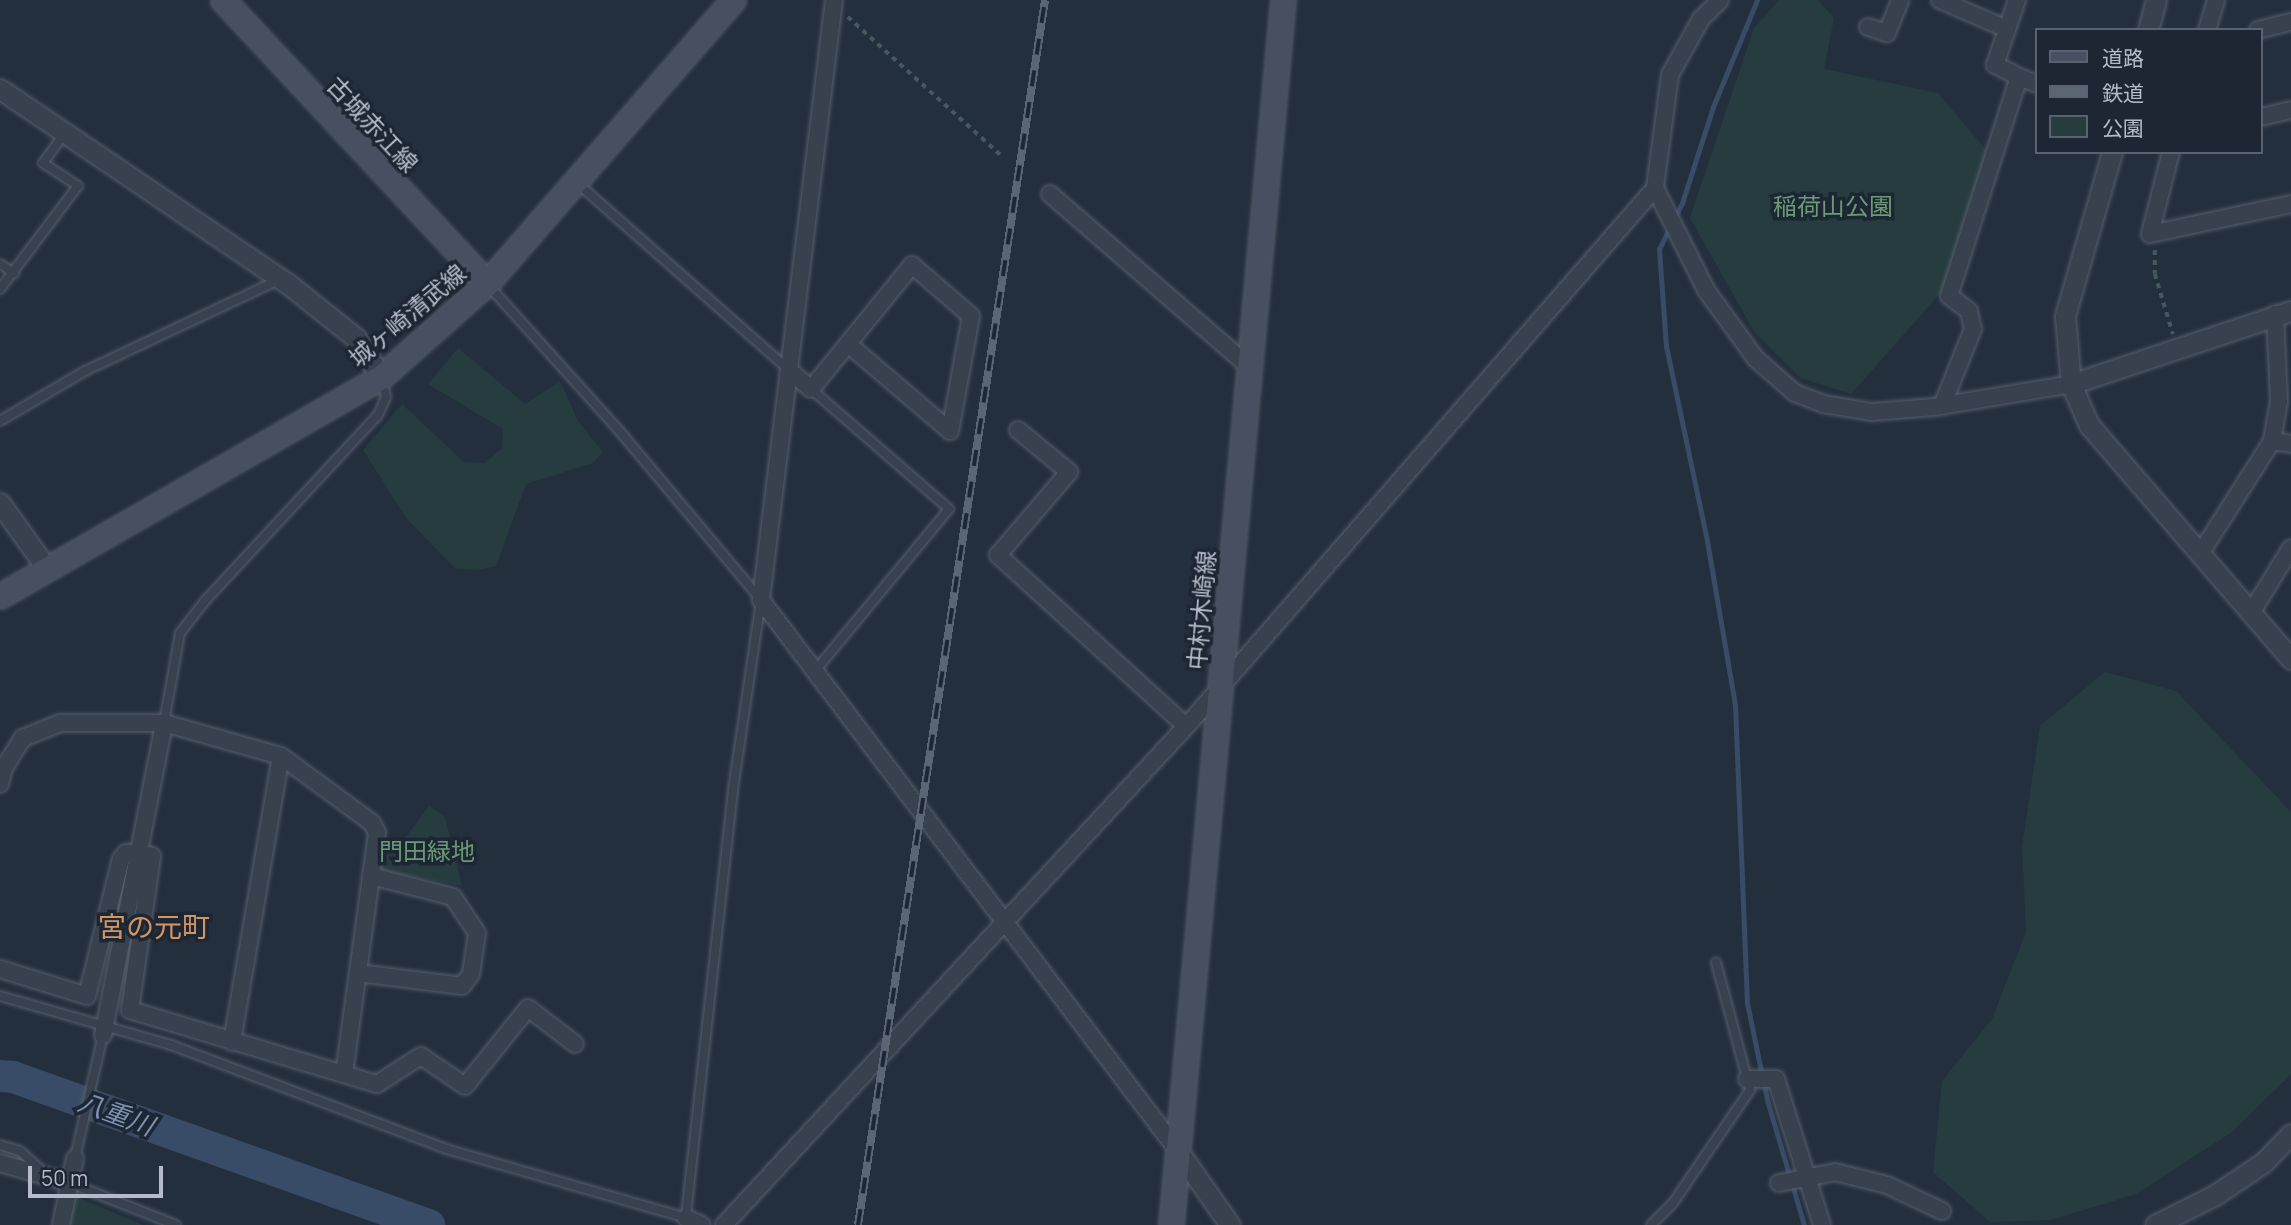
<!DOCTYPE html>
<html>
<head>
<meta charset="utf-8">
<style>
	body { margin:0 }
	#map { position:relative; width:2291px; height:1225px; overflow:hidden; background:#242f3e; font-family:Manrope,"Noto Sans JP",sans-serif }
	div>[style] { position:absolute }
	.green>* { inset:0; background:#263c3f }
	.stream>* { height:5px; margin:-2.5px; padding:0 2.5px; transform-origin:2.5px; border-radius:2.5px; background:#394c67 }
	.river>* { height:32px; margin:-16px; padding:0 16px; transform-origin:16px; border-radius:16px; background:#394c67 }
	.path>* { height:3.5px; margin-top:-1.75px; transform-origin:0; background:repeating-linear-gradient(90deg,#44595c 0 5px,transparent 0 10px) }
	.roads { filter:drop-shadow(0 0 2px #565f6c) drop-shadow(0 0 2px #565f6c) }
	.service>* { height:8px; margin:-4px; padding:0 4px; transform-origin:4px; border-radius:4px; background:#38414e }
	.minor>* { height:16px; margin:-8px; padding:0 8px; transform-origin:8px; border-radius:8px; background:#38414e }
	.tertiary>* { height:19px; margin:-9.5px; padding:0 9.5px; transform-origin:9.5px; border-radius:9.5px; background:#38414e }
	.secondary>* { height:23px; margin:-11.5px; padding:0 11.5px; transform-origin:11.5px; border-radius:11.5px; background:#465061 }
	.rail>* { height:8px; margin-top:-4px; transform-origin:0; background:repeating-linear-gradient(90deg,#1d2633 0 16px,#5a6575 0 32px); box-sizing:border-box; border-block:2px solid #5a6575 }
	span { translate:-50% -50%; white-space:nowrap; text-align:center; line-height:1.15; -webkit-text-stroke:7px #1d2633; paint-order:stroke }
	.street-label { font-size:24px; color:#b4bcc9 }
	.park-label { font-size:24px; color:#6b9a76 }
	.water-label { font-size:26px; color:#7c92b1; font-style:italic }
	.quarter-label { font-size:28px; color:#d59563 }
	.legend { position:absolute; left:2035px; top:28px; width:228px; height:126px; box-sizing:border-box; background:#1d2633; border:2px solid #59626f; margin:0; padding:9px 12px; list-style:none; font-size:21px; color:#b4bcc9 }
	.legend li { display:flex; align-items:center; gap:14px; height:35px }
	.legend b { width:35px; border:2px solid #59626f }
	.scale { position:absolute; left:28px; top:1166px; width:135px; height:32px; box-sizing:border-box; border:4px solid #b4bcc9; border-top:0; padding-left:9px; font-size:21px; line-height:24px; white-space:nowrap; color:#b4bcc9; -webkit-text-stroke:5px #1d2633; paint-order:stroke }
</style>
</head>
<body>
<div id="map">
	<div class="green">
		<i style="clip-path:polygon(1779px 0,1818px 0,1834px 18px,1824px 69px,1938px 93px,1987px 151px,1945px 288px,1851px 394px,1800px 378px,1755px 333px,1690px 218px,1754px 28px)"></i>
		<i style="clip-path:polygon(458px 348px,525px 404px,560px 381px,578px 421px,603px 452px,593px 463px,526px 484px,496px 566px,476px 570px,455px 568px,407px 519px,363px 450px,402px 404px,464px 462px,485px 463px,502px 448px,503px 429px,428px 384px)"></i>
		<i style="clip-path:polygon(2105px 672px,2176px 691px,2291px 812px,2291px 1074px,2232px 1132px,2136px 1194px,2051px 1220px,1990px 1222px,1933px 1172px,1942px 1081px,1992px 1019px,2026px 932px,2022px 847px,2040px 726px)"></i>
		<i style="clip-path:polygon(429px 806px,445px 817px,462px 886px,381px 870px,384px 850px,402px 842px)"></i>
		<i style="clip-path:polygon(75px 1196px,143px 1225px,70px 1225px)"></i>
	</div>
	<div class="stream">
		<i style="left:1757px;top:0;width:116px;rotate:112.4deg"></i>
		<i style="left:1713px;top:107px;width:101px;rotate:107.9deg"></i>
		<i style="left:1682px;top:203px;width:51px;rotate:116.6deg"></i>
		<i style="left:1659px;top:249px;width:97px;rotate:85.9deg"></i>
		<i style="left:1666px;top:346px;width:199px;rotate:78.1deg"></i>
		<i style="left:1707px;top:541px;width:166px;rotate:80.3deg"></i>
		<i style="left:1735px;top:705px;width:298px;rotate:87.7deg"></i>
		<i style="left:1747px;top:1003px;width:99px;rotate:78.3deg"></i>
		<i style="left:1767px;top:1100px;width:130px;rotate:73.5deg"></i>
	</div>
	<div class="river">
		<i style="left:0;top:1076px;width:13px;rotate:4deg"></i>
		<i style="left:13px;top:1077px;width:442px;rotate:19.6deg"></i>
	</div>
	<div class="path">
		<i style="left:848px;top:17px;width:207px;rotate:42.1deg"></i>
		<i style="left:2155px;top:250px;width:24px;rotate:90deg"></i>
		<i style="left:2155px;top:274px;width:63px;rotate:73.3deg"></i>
	</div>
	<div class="roads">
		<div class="service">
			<i style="left:576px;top:182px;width:284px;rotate:41.4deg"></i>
			<i style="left:0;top:264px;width:17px;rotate:33deg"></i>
			<i style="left:488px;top:285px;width:191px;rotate:48deg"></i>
			<i style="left:616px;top:427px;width:226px;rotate:50deg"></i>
			<i style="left:761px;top:600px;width:192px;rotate:98.4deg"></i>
			<i style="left:733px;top:790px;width:432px;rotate:96.3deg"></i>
			<i style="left:0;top:289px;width:129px;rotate:-52.9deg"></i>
			<i style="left:78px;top:186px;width:42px;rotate:-146.7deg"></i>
			<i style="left:43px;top:163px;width:37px;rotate:-54deg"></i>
			<i style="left:811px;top:389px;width:183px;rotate:41deg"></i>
			<i style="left:949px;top:509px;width:212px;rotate:129.6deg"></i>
			<i style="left:0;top:421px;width:99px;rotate:-30.5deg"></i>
			<i style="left:85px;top:371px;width:213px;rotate:-25.2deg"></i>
			<i style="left:164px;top:723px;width:91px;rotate:-79.9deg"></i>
			<i style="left:180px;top:633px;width:39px;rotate:-52deg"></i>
			<i style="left:204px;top:602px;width:255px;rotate:-47.1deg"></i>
			<i style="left:378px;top:415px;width:20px;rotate:-66deg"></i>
			<i style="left:386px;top:397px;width:18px;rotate:-103deg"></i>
			<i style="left:0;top:996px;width:178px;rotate:16deg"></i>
			<i style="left:171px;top:1045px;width:294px;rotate:20.7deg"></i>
			<i style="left:446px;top:1149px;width:250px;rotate:16deg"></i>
			<i style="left:0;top:1145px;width:21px;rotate:17deg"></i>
			<i style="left:20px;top:1151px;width:28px;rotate:42deg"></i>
			<i style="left:75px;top:1158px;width:126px;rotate:-77.2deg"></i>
			<i style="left:70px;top:1183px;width:114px;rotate:21.6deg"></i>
			<i style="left:1651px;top:1225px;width:31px;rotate:-45deg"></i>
			<i style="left:1673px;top:1203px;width:137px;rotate:-55.7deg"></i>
			<i style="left:1750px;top:1090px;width:132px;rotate:-104.9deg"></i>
		</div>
		<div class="minor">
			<i style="left:834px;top:0;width:604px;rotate:96.94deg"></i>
			<i style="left:761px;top:600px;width:691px;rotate:52.88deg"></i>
			<i style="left:1720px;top:0;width:27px;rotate:135deg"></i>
			<i style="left:1701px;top:19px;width:64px;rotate:119deg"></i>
			<i style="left:1670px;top:75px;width:114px;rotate:97.6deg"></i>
			<i style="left:1655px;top:188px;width:114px;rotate:63.4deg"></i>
			<i style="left:1706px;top:290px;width:85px;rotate:54.1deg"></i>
			<i style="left:1756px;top:359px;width:52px;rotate:41.1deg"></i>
			<i style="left:1795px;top:393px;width:30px;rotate:21deg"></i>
			<i style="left:1823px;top:404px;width:50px;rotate:9.3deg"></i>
			<i style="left:1872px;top:412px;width:62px;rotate:-4.6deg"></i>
			<i style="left:1934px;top:407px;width:139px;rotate:-9.5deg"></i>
			<i style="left:1940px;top:0;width:73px;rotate:23.4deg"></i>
			<i style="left:1868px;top:27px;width:20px;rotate:18deg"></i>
			<i style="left:1887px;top:33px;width:35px;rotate:-68deg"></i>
			<i style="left:2207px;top:30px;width:31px;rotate:-73deg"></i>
			<i style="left:2258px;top:30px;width:34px;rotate:-14deg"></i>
			<i style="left:2019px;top:77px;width:19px;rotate:21deg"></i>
			<i style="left:2261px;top:117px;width:31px;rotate:-13deg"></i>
			<i style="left:2171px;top:152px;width:85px;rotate:104.4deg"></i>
			<i style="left:2150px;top:234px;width:144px;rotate:-12deg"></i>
			<i style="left:1050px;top:194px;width:264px;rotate:40.9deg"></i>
			<i style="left:791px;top:372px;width:26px;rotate:40deg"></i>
			<i style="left:811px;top:389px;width:160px;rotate:-50.8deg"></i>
			<i style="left:912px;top:265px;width:78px;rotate:40.8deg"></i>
			<i style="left:971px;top:316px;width:117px;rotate:100.3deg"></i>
			<i style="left:950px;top:431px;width:134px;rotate:-139.5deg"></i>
			<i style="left:1942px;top:406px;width:83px;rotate:-68.1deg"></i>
			<i style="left:1973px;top:329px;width:18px;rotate:-103deg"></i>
			<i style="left:1969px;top:311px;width:25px;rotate:-143deg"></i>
			<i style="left:1949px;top:296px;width:230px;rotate:-72.3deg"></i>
			<i style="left:2019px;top:77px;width:27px;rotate:-153deg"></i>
			<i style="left:1995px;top:65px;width:69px;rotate:-71.3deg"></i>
			<i style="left:1018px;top:430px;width:66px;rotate:39.5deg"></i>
			<i style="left:1069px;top:472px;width:109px;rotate:130.5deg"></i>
			<i style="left:998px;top:555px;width:254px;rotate:42.3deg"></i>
			<i style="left:2272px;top:441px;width:19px;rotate:9deg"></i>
			<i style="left:2200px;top:554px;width:134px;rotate:-57.5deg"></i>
			<i style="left:2272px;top:441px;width:40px;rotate:-80deg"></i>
			<i style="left:2279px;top:402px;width:88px;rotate:-92.6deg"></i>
			<i style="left:2251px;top:613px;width:76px;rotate:-58.4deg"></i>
			<i style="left:0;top:784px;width:16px;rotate:-76deg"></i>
			<i style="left:4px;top:768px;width:36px;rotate:-58deg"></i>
			<i style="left:23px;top:738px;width:40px;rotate:-22deg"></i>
			<i style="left:60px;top:723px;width:104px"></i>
			<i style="left:164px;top:723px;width:122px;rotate:15.8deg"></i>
			<i style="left:281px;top:756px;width:113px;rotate:36.4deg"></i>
			<i style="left:372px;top:823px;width:11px;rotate:63deg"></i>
			<i style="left:377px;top:833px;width:242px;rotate:97.8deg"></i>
			<i style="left:0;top:969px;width:91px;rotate:17.2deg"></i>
			<i style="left:87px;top:996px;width:141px;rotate:-76.1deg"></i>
			<i style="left:121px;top:859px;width:8px;rotate:-50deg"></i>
			<i style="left:126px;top:853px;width:11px"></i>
			<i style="left:137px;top:853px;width:15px;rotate:11deg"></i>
			<i style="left:152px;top:856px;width:156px;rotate:98.1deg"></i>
			<i style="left:130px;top:1010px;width:258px;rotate:16.7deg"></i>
			<i style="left:377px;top:1084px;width:52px;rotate:-32.5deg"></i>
			<i style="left:421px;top:1056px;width:53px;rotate:34.3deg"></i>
			<i style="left:465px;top:1086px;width:100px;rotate:-51.1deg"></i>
			<i style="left:528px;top:1008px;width:59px;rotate:37.5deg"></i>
			<i style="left:358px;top:973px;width:105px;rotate:7.1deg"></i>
			<i style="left:462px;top:986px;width:15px;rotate:-53deg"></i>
			<i style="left:471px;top:974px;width:41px;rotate:-81.7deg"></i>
			<i style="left:477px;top:933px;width:43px;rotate:-123.7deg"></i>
			<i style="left:453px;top:897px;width:85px;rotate:-165.6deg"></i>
			<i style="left:103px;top:1035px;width:318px;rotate:-78.9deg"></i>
			<i style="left:232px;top:1042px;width:290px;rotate:-80.3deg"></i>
			<i style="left:1747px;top:1079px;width:29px"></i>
			<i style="left:1776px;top:1079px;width:153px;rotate:72.5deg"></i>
			<i style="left:0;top:1163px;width:73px;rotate:15.9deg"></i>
			<i style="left:1779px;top:1183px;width:57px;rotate:-11.1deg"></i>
			<i style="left:1835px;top:1172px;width:54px;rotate:14deg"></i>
			<i style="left:1887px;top:1185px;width:61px;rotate:25.3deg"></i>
			<i style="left:686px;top:1218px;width:17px;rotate:24deg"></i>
			<i style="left:61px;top:1225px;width:68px;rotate:-78.2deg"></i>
			<i style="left:724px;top:1225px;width:687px;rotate:-47.18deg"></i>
			<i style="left:1191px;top:721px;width:707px;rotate:-48.96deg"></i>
		</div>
		<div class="tertiary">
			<i style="left:2148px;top:30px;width:31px;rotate:-75deg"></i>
			<i style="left:0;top:89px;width:346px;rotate:34.1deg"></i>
			<i style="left:287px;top:283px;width:88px;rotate:38.6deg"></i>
			<i style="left:356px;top:338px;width:46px;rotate:57.3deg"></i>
			<i style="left:2112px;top:152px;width:171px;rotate:106deg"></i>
			<i style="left:2065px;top:316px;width:68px;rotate:85deg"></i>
			<i style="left:2071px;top:384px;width:45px;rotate:66.3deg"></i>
			<i style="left:2089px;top:425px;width:309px;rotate:49.2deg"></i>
			<i style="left:2071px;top:384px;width:232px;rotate:-18.4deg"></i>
			<i style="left:0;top:503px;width:81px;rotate:54.5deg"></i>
			<i style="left:1178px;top:1151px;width:90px;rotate:54.9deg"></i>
			<i style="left:2155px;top:1225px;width:67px;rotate:-26.6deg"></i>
			<i style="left:2215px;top:1195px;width:59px;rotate:-34deg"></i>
			<i style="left:2264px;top:1162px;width:39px;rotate:-46deg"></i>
		</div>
		<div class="secondary">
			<i style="left:223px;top:0;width:387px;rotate:47deg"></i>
			<i style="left:0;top:596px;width:439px;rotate:-29.9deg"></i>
			<i style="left:381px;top:377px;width:142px;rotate:-41.6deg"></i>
			<i style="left:487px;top:283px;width:375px;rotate:-49deg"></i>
			<i style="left:1171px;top:1225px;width:1230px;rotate:-84.78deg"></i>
		</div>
	</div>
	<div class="rail">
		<i style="left:858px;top:1225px;width:1239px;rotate:-81.32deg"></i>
	</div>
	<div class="street-label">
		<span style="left:373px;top:124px;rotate:47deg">古城赤江線</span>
		<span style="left:407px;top:315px;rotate:-40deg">城ヶ崎清武線</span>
		<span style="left:1201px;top:610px;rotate:-85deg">中村木崎線</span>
	</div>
	<div class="park-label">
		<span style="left:1833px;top:206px">稲荷山公園</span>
		<span style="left:427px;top:851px">門田緑地</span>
	</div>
	<div class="water-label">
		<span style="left:116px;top:1114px;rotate:20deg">八重川</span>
	</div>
	<div class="quarter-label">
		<span style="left:154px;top:926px">宮の元町</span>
	</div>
	<ul class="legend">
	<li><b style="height:9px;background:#465061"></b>道路</li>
	<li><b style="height:9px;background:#5a6575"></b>鉄道</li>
	<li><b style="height:19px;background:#263c3f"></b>公園</li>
	</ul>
	<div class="scale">50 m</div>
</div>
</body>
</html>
